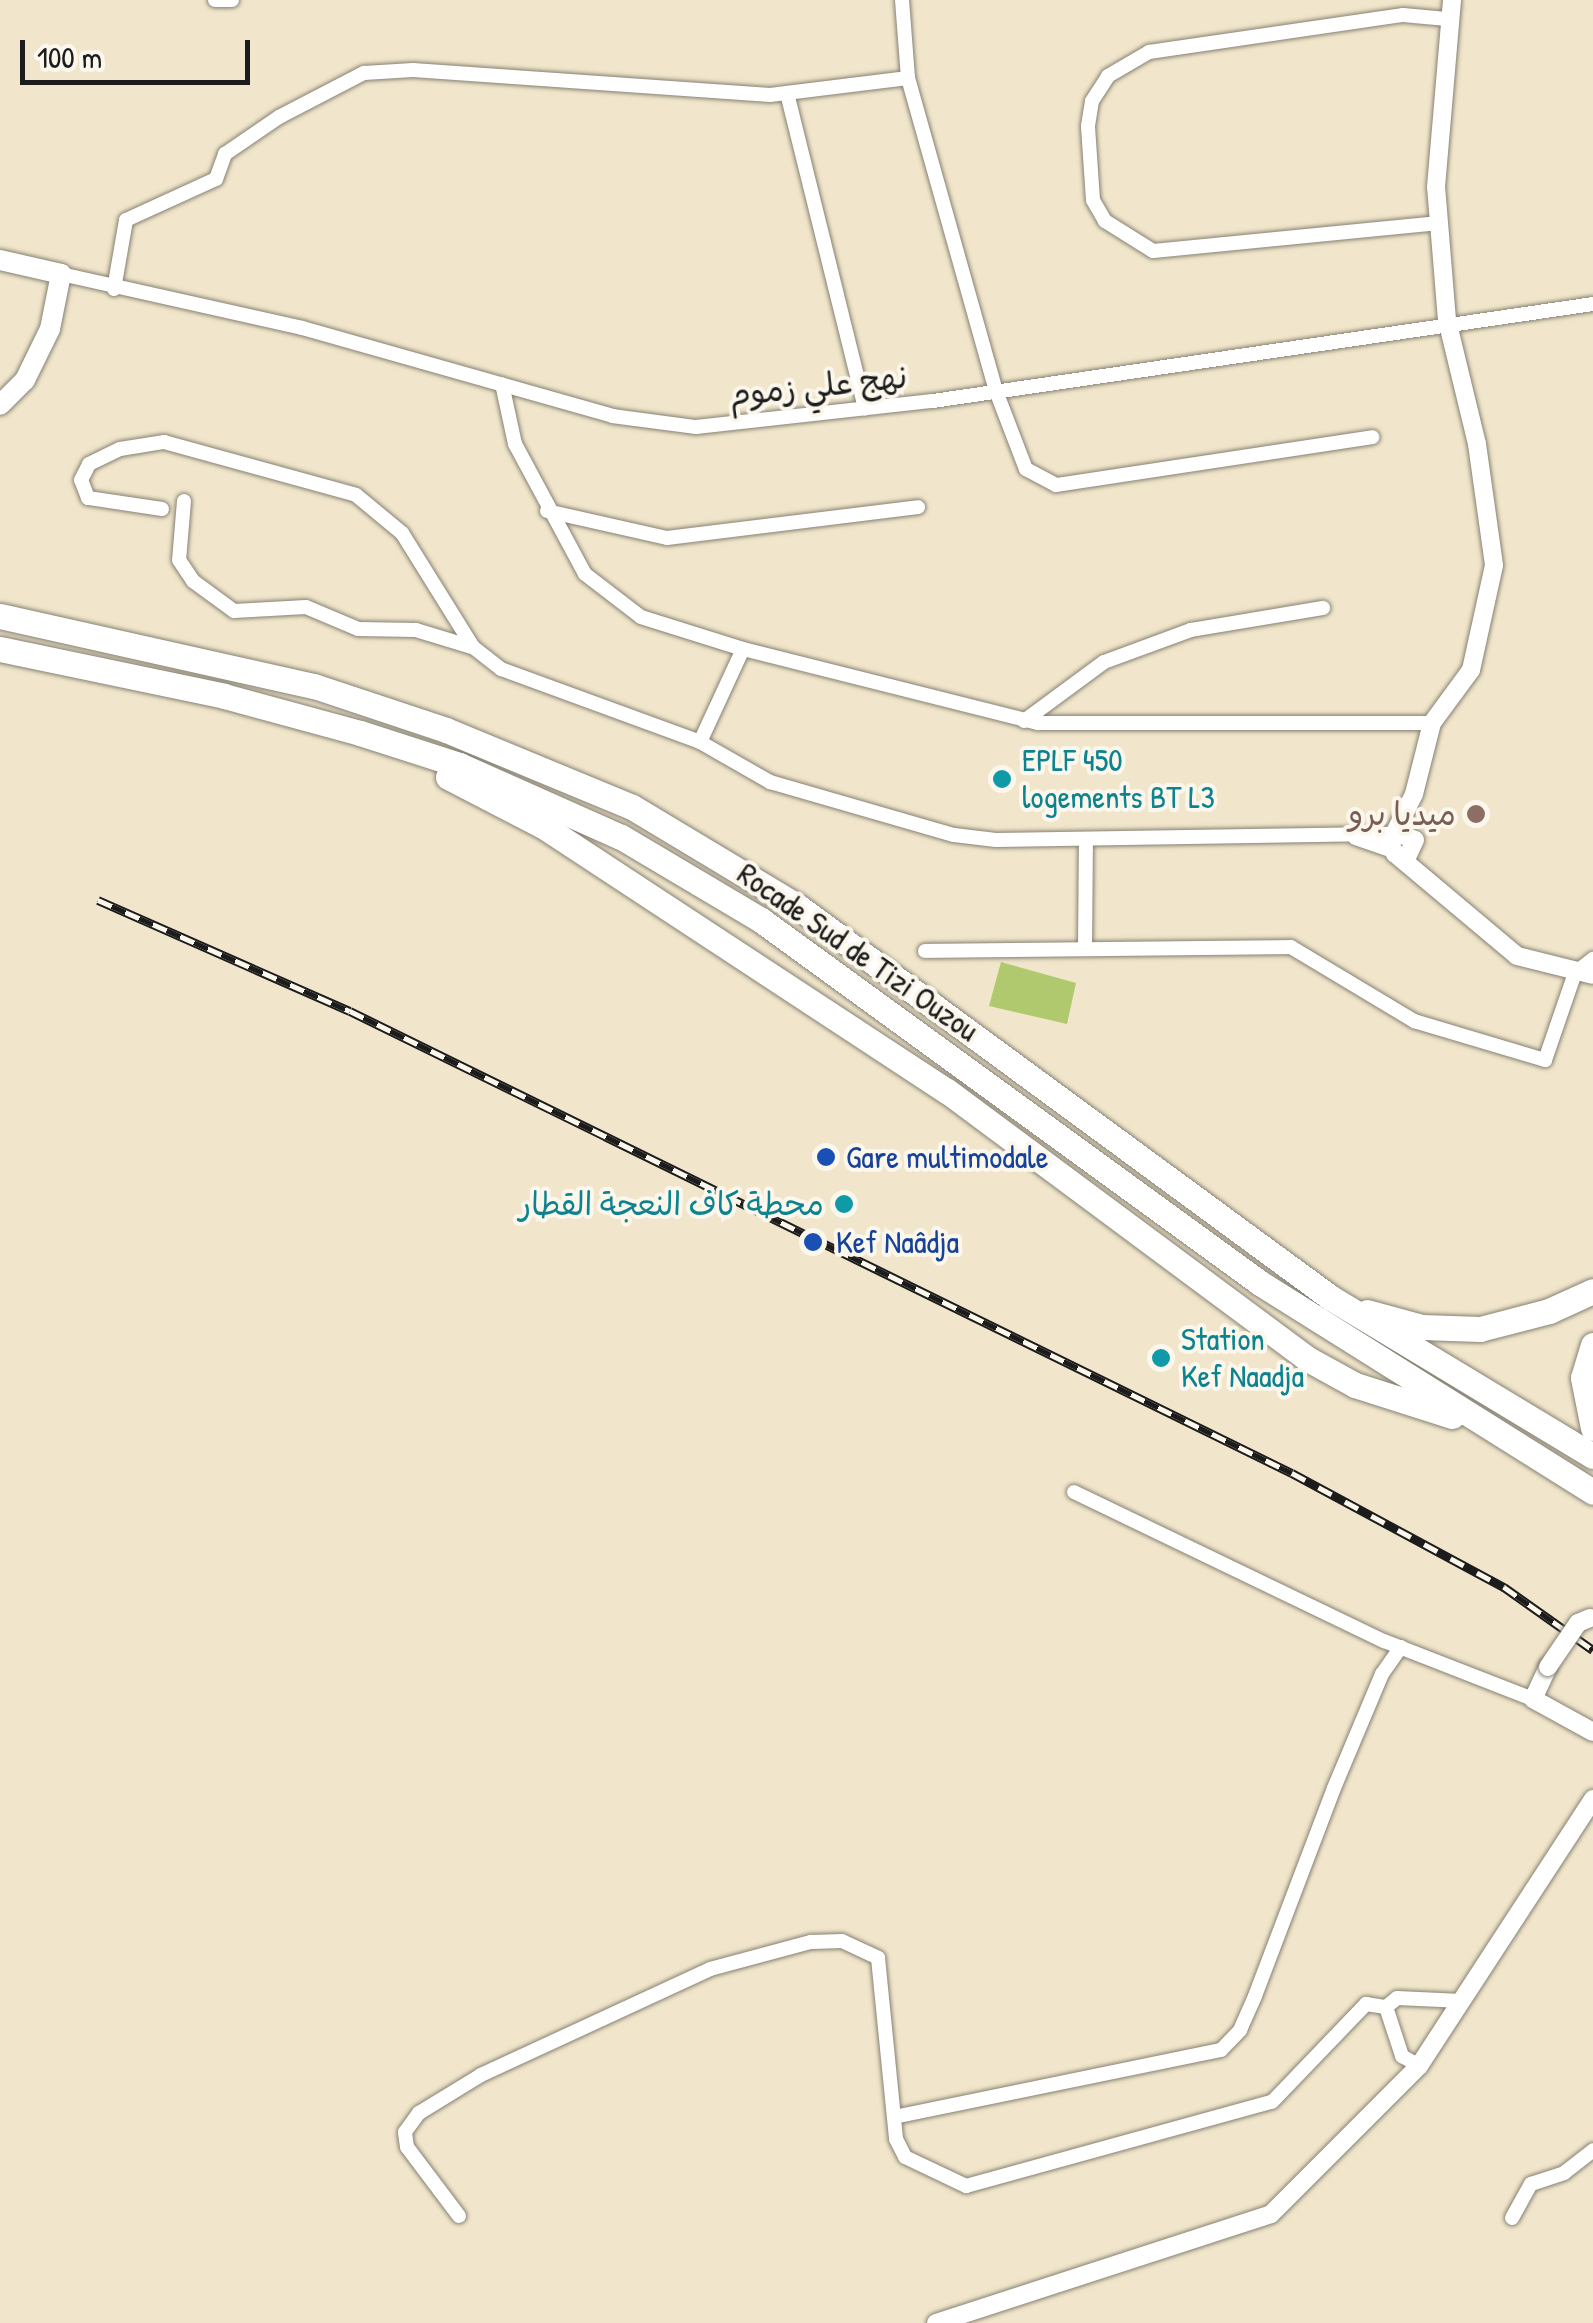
<!DOCTYPE html>
<html>
<head>
<meta charset="utf-8">
<style>
	body { margin:0 }
	#map { position:relative; width:1593px; height:2323px; overflow:hidden; background:#f1e6cb; font-family:"Patrick Hand","Playpen Sans Arabic",sans-serif }
	div>[style] { position:absolute }
	.green>* { inset:0; background:#b1c96e }
	.roads { filter:drop-shadow(0 0 2px #868174) drop-shadow(0 0 2px #868174) }
	.minor>* { height:14px; margin:-7px; padding:0 7px; transform-origin:7px; border-radius:7px; background:#fff }
	.tertiary>* { height:18px; margin:-9px; padding:0 9px; transform-origin:9px; border-radius:9px; background:#fff }
	.secondary>* { height:20px; margin:-10px; padding:0 10px; transform-origin:10px; border-radius:10px; background:#fff }
	.motorway>* { height:25px; margin:-12.5px; padding:0 12.5px; transform-origin:12.5px; border-radius:12.5px; background:#fff }
	.rail>* { height:9px; margin-top:-4.5px; transform-origin:0; background:repeating-linear-gradient(90deg,#fbf7ec 0 15px,#1c1c1c 0 30px); box-sizing:border-box; border-block:2px solid #1c1c1c }
	.bridges { filter:drop-shadow(0 0 2px #868174) drop-shadow(0 0 2px #868174) }
	.tertiary-bridge>* { height:18px; margin:-9px; padding:0 9px; transform-origin:9px; border-radius:9px; background:#fff }
	.dots>* { width:28px; height:28px; translate:-50% -50%; box-sizing:border-box; border:5px solid #fbf7ec; border-radius:50% }
	span { translate:-50% -50%; white-space:nowrap; text-align:center; line-height:1.15; -webkit-text-stroke:8px #fbf7ec; paint-order:stroke }
	.street-label { font-size:32px; color:#1c1c1c }
	.culture-label { font-size:32px; color:#0d838f }
	.left { translate:0 -50%; text-align:left }
	.right { translate:-100% -50%; text-align:right }
	.education-label { font-size:32px; color:#785e54 }
	.transit-label { font-size:32px; color:#164399 }
	.scale { position:absolute; left:20px; top:40px; width:230px; height:45px; box-sizing:border-box; border:5px solid #1c1c1c; border-top:0; padding-left:12px; font-size:30px; line-height:35px; white-space:nowrap; color:#1c1c1c; -webkit-text-stroke:8px #fbf7ec; paint-order:stroke }
</style>
</head>
<body>
<div id="map">
	<div class="green">
		<i style="clip-path:polygon(1001px 962px,1076px 983px,1067px 1024px,989px 1006px)"></i>
	</div>
	<div class="roads">
		<div class="minor">
			<i style="left:215px;top:0;width:17px"></i>
			<i style="left:902px;top:0;width:78px;rotate:85.6deg"></i>
			<i style="left:908px;top:78px;width:325px;rotate:74.3deg"></i>
			<i style="left:996px;top:391px;width:84px;rotate:69deg"></i>
			<i style="left:1026px;top:469px;width:34px;rotate:28deg"></i>
			<i style="left:1056px;top:485px;width:320px;rotate:-8.6deg"></i>
			<i style="left:787px;top:93px;width:325px;rotate:76.1deg"></i>
			<i style="left:1439px;top:223px;width:287px;rotate:174.4deg"></i>
			<i style="left:1153px;top:251px;width:57px;rotate:-148deg"></i>
			<i style="left:1105px;top:221px;width:24px;rotate:-120deg"></i>
			<i style="left:1093px;top:200px;width:74px;rotate:-93.9deg"></i>
			<i style="left:1088px;top:126px;width:25px;rotate:-81deg"></i>
			<i style="left:1092px;top:101px;width:30px;rotate:-57deg"></i>
			<i style="left:1108px;top:76px;width:48px;rotate:-30.3deg"></i>
			<i style="left:1149px;top:52px;width:257px;rotate:-8.3deg"></i>
			<i style="left:1403px;top:15px;width:44px;rotate:5.2deg"></i>
			<i style="left:61px;top:274px;width:247px;rotate:12.6deg"></i>
			<i style="left:302px;top:328px;width:322px;rotate:15.8deg"></i>
			<i style="left:612px;top:416px;width:85px;rotate:7.5deg"></i>
			<i style="left:696px;top:427px;width:238px;rotate:-6.3deg"></i>
			<i style="left:933px;top:401px;width:667px;rotate:-8.36deg"></i>
			<i style="left:114px;top:289px;width:70px;rotate:-80.1deg"></i>
			<i style="left:126px;top:220px;width:99px;rotate:-24.5deg"></i>
			<i style="left:216px;top:179px;width:27px;rotate:-70deg"></i>
			<i style="left:225px;top:154px;width:65px;rotate:-34.4deg"></i>
			<i style="left:279px;top:117px;width:96px;rotate:-27.4deg"></i>
			<i style="left:364px;top:73px;width:49px;rotate:-3.5deg"></i>
			<i style="left:413px;top:70px;width:358px;rotate:4deg"></i>
			<i style="left:770px;top:95px;width:139px;rotate:-7deg"></i>
			<i style="left:184px;top:501px;width:59px;rotate:94.8deg"></i>
			<i style="left:179px;top:560px;width:25px;rotate:56deg"></i>
			<i style="left:193px;top:581px;width:51px;rotate:36.2deg"></i>
			<i style="left:234px;top:611px;width:72px;rotate:-3.2deg"></i>
			<i style="left:306px;top:607px;width:56px;rotate:22.9deg"></i>
			<i style="left:358px;top:629px;width:58px;rotate:1deg"></i>
			<i style="left:416px;top:630px;width:59px;rotate:16.9deg"></i>
			<i style="left:162px;top:509px;width:75px;rotate:-171.5deg"></i>
			<i style="left:88px;top:498px;width:19px;rotate:-111deg"></i>
			<i style="left:81px;top:480px;width:18px;rotate:-63deg"></i>
			<i style="left:89px;top:464px;width:34px;rotate:-26deg"></i>
			<i style="left:120px;top:449px;width:45px;rotate:-9deg"></i>
			<i style="left:164px;top:442px;width:199px;rotate:15.4deg"></i>
			<i style="left:356px;top:495px;width:60px;rotate:39.6deg"></i>
			<i style="left:402px;top:533px;width:134px;rotate:58.1deg"></i>
			<i style="left:473px;top:647px;width:36px;rotate:38deg"></i>
			<i style="left:501px;top:669px;width:212px;rotate:20.1deg"></i>
			<i style="left:700px;top:742px;width:102px;rotate:-65.2deg"></i>
			<i style="left:743px;top:649px;width:107px;rotate:-162.6deg"></i>
			<i style="left:641px;top:617px;width:71px;rotate:-142.5deg"></i>
			<i style="left:585px;top:574px;width:148px;rotate:-118.3deg"></i>
			<i style="left:515px;top:444px;width:61px;rotate:-102.2deg"></i>
			<i style="left:547px;top:511px;width:123px;rotate:12.7deg"></i>
			<i style="left:667px;top:538px;width:253px;rotate:-7deg"></i>
			<i style="left:743px;top:649px;width:304px;rotate:14.1deg"></i>
			<i style="left:1038px;top:723px;width:394px"></i>
			<i style="left:1024px;top:721px;width:99px;rotate:-36.4deg"></i>
			<i style="left:1104px;top:662px;width:93px;rotate:-20.2deg"></i>
			<i style="left:1191px;top:630px;width:134px;rotate:-9.5deg"></i>
			<i style="left:700px;top:742px;width:81px;rotate:29.7deg"></i>
			<i style="left:770px;top:782px;width:191px;rotate:16.1deg"></i>
			<i style="left:954px;top:835px;width:42px;rotate:6.8deg"></i>
			<i style="left:996px;top:840px;width:399px;rotate:-0.9deg"></i>
			<i style="left:1355px;top:838px;width:39px;rotate:19deg"></i>
			<i style="left:1085px;top:949px;width:110px;rotate:-89.5deg"></i>
			<i style="left:925px;top:951px;width:366px;rotate:-0.6deg"></i>
			<i style="left:1291px;top:947px;width:144px;rotate:31deg"></i>
			<i style="left:1414px;top:1021px;width:137px;rotate:16.6deg"></i>
			<i style="left:1545px;top:1060px;width:92px;rotate:-71deg"></i>
			<i style="left:1575px;top:973px;width:23px;rotate:-38deg"></i>
			<i style="left:1074px;top:1492px;width:344px;rotate:25.7deg"></i>
			<i style="left:1384px;top:1641px;width:160px;rotate:21.3deg"></i>
			<i style="left:1386px;top:2007px;width:14px;rotate:-39deg"></i>
			<i style="left:1397px;top:1998px;width:65px;rotate:2.6deg"></i>
			<i style="left:894px;top:2117px;width:334px;rotate:-11.6deg"></i>
			<i style="left:1221px;top:2050px;width:28px;rotate:-46deg"></i>
			<i style="left:1240px;top:2030px;width:37px;rotate:-66deg"></i>
			<i style="left:1255px;top:1996px;width:222px;rotate:-69.2deg"></i>
			<i style="left:1334px;top:1788px;width:124px;rotate:-67.2deg"></i>
			<i style="left:1382px;top:1674px;width:33px;rotate:-55deg"></i>
			<i style="left:459px;top:2216px;width:86px;rotate:-127deg"></i>
			<i style="left:407px;top:2147px;width:15px;rotate:-98deg"></i>
			<i style="left:405px;top:2132px;width:24px;rotate:-54deg"></i>
			<i style="left:419px;top:2113px;width:73px;rotate:-31.5deg"></i>
			<i style="left:481px;top:2075px;width:252px;rotate:-24.8deg"></i>
			<i style="left:710px;top:1969px;width:105px;rotate:-15deg"></i>
			<i style="left:811px;top:1942px;width:31px;rotate:-2deg"></i>
			<i style="left:842px;top:1941px;width:40px;rotate:25deg"></i>
			<i style="left:878px;top:1958px;width:182px;rotate:84.3deg"></i>
			<i style="left:896px;top:2139px;width:20px;rotate:63deg"></i>
			<i style="left:905px;top:2157px;width:68px;rotate:25.4deg"></i>
			<i style="left:966px;top:2186px;width:317px;rotate:-15.4deg"></i>
			<i style="left:1272px;top:2102px;width:136px;rotate:-46.2deg"></i>
			<i style="left:1366px;top:2004px;width:20px;rotate:9deg"></i>
			<i style="left:1386px;top:2007px;width:52px;rotate:71.9deg"></i>
			<i style="left:1402px;top:2056px;width:20px;rotate:30deg"></i>
			<i style="left:1512px;top:2218px;width:39px;rotate:-61deg"></i>
			<i style="left:1531px;top:2184px;width:35px;rotate:-18deg"></i>
			<i style="left:1564px;top:2173px;width:37px;rotate:-38deg"></i>
		</div>
		<div class="tertiary">
			<i style="left:1397px;top:833px;width:19px;rotate:21deg"></i>
			<i style="left:1415px;top:840px;width:19px;rotate:115deg"></i>
			<i style="left:1407px;top:857px;width:12px;rotate:-166deg"></i>
			<i style="left:1395px;top:854px;width:13px;rotate:-113deg"></i>
			<i style="left:1390px;top:842px;width:54px;rotate:-63.4deg"></i>
			<i style="left:1414px;top:794px;width:73px;rotate:-75.8deg"></i>
			<i style="left:1432px;top:723px;width:66px;rotate:-53.7deg"></i>
			<i style="left:1471px;top:670px;width:107px;rotate:-77.6deg"></i>
			<i style="left:1494px;top:565px;width:122px;rotate:-98deg"></i>
			<i style="left:1477px;top:444px;width:128px;rotate:-103.6deg"></i>
			<i style="left:1447px;top:320px;width:133px;rotate:-94.7deg"></i>
			<i style="left:1436px;top:187px;width:188px;rotate:-85.1deg"></i>
			<i style="left:1398px;top:856px;width:155px;rotate:40deg"></i>
			<i style="left:1517px;top:956px;width:78px;rotate:14deg"></i>
			<i style="left:1548px;top:1667px;width:35px;rotate:115deg"></i>
			<i style="left:1533px;top:1699px;width:68px;rotate:28.8deg"></i>
			<i style="left:936px;top:2323px;width:352px;rotate:-18deg"></i>
			<i style="left:1271px;top:2214px;width:209px;rotate:-45deg"></i>
			<i style="left:1419px;top:2066px;width:319px;rotate:-56.9deg"></i>
		</div>
		<div class="secondary">
			<i style="left:0;top:260px;width:63px;rotate:12.9deg"></i>
			<i style="left:61px;top:274px;width:56px;rotate:101.3deg"></i>
			<i style="left:50px;top:329px;width:57px;rotate:116.1deg"></i>
			<i style="left:25px;top:380px;width:35px;rotate:135deg"></i>
		</div>
		<div class="motorway">
			<i style="left:0;top:616px;width:322px;rotate:12.6deg"></i>
			<i style="left:314px;top:686px;width:139px;rotate:18.4deg"></i>
			<i style="left:446px;top:730px;width:201px;rotate:22.5deg"></i>
			<i style="left:632px;top:807px;width:192px;rotate:31deg"></i>
			<i style="left:797px;top:906px;width:662px;rotate:36.28deg"></i>
			<i style="left:1331px;top:1298px;width:306px;rotate:31.1deg"></i>
			<i style="left:0;top:649px;width:229px;rotate:11.8deg"></i>
			<i style="left:224px;top:696px;width:141px;rotate:15.2deg"></i>
			<i style="left:360px;top:733px;width:104px;rotate:17.9deg"></i>
			<i style="left:459px;top:765px;width:177px;rotate:24deg"></i>
			<i style="left:621px;top:837px;width:163px;rotate:30.7deg"></i>
			<i style="left:761px;top:920px;width:617px;rotate:36.03deg"></i>
			<i style="left:1260px;top:1283px;width:393px;rotate:32.1deg"></i>
			<i style="left:448px;top:777px;width:107px;rotate:27.3deg"></i>
			<i style="left:543px;top:826px;width:483px;rotate:33.3deg"></i>
			<i style="left:947px;top:1091px;width:447px;rotate:36.6deg"></i>
			<i style="left:1306px;top:1358px;width:56px;rotate:28.9deg"></i>
			<i style="left:1355px;top:1385px;width:102px;rotate:17.7deg"></i>
			<i style="left:1367px;top:1312px;width:57px;rotate:15.3deg"></i>
			<i style="left:1422px;top:1327px;width:58px;rotate:2deg"></i>
			<i style="left:1480px;top:1329px;width:71px;rotate:-14.6deg"></i>
			<i style="left:1549px;top:1311px;width:48px;rotate:-24.4deg"></i>
			<i style="left:1593px;top:1345px;width:34px;rotate:107deg"></i>
			<i style="left:1583px;top:1378px;width:51px;rotate:78.7deg"></i>
		</div>
	</div>
	<div class="rail">
		<i style="left:98px;top:900px;width:275px;rotate:23.8deg"></i>
		<i style="left:350px;top:1011px;width:1049px;rotate:26.13deg"></i>
		<i style="left:1292px;top:1473px;width:241px;rotate:28.3deg"></i>
		<i style="left:1504px;top:1587px;width:109px;rotate:35.3deg"></i>
	</div>
	<div class="bridges">
		<div class="tertiary-bridge">
			<i style="left:1548px;top:1667px;width:53px;rotate:-55.7deg"></i>
			<i style="left:1578px;top:1623px;width:13px;rotate:-23deg"></i>
		</div>
	</div>
	<div class="dots">
		<i style="left:1002px;top:779px;background:#0f9aa8"></i>
		<i style="left:1476px;top:814px;background:#8d6e63"></i>
		<i style="left:826px;top:1157px;background:#1a4fb4"></i>
		<i style="left:844px;top:1204px;background:#0f9aa8"></i>
		<i style="left:813px;top:1242px;background:#1a4fb4"></i>
		<i style="left:1161px;top:1358px;background:#0f9aa8"></i>
	</div>
	<div class="street-label">
		<span style="left:818px;top:386px;rotate:-6deg">نهج علي زموم</span>
		<span style="left:858px;top:952px;rotate:35deg">Rocade Sud de Tizi Ouzou</span>
	</div>
	<div class="culture-label">
		<span class="left" style="left:1022px;top:779px">EPLF 450<br>logements BT L3</span>
		<span class="right" style="left:824px;top:1204px">محطة كاف النعجة القطار</span>
		<span class="left" style="left:1181px;top:1358px">Station<br>Kef Naadja</span>
	</div>
	<div class="education-label">
		<span class="right" style="left:1456px;top:814px">ميديا برو</span>
	</div>
	<div class="transit-label">
		<span class="left" style="left:846px;top:1157px">Gare multimodale</span>
		<span class="left" style="left:836px;top:1242px">Kef Naâdja</span>
	</div>
	<div class="scale">100 m</div>
</div>
</body>
</html>
